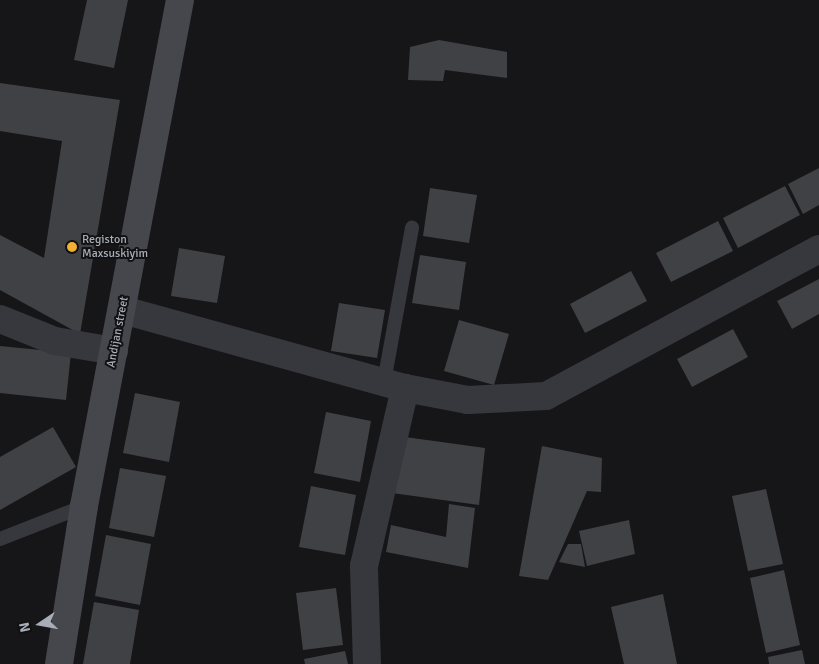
<!DOCTYPE html>
<html>
<head>
<meta charset="utf-8">
<style>
	body { margin:0 }
	#map { position:relative; width:819px; height:664px; overflow:hidden; background:#161618; font-family:Signika,sans-serif }
	div>[style] { position:absolute }
	.building>* { inset:0; background:#404145 }
	.lane>* { height:14px; margin:-7px; padding:0 7px; transform-origin:7px; border-radius:7px; background:#37383d }
	.street>* { height:28px; margin:-14px; padding:0 14px; transform-origin:14px; border-radius:14px; background:#37383d }
	.secondary>* { height:28px; margin:-14px; padding:0 14px; transform-origin:14px; border-radius:14px; background:#45474d }
	.dots>* { width:14px; height:14px; translate:-50% -50%; box-sizing:border-box; border:2px solid #111113; border-radius:50% }
	span { translate:-50% -50%; white-space:nowrap; text-align:center; line-height:1.15; -webkit-text-stroke:4px #111113; paint-order:stroke }
	.poi-label { font-size:12px; color:#a8adb8 }
	.left { translate:0 -50%; text-align:left }
	.street-label { font-size:12px; color:#a8adb8 }
	.north { position:absolute; left:15px; top:599px; width:50px; height:50px; -webkit-text-stroke:4px #111113; paint-order:stroke; rotate:258deg; font-size:14px; font-weight:700; line-height:20px; text-align:center; color:#a8adb8 }
	.north::after { content:''; display:block; margin:auto; width:18px; height:22px; background:#a8adb8; clip-path:polygon(50% 0,100% 100%,50% 72%,0 100%) }
</style>
</head>
<body>
<div id="map">
	<div class="building">
		<i style="clip-path:polygon(87px 0,128px 0,114px 68px,74px 60px)"></i>
		<i style="clip-path:polygon(439px 40px,507px 52px,507px 78px,445px 70px,443px 81px,408px 80px,410px 47px)"></i>
		<i style="clip-path:polygon(0 83px,120px 100px,80px 334px,0 290px,0 235px,44px 258px,62px 141px,0 131px)"></i>
		<i style="clip-path:polygon(819px 168px,819px 205px,803px 214px,788px 184px)"></i>
		<i style="clip-path:polygon(785px 186px,800px 215px,738px 248px,723px 218px)"></i>
		<i style="clip-path:polygon(430px 188px,477px 195px,469px 243px,423px 236px)"></i>
		<i style="clip-path:polygon(718px 221px,733px 251px,671px 282px,656px 253px)"></i>
		<i style="clip-path:polygon(179px 248px,225px 256px,217px 303px,171px 296px)"></i>
		<i style="clip-path:polygon(420px 255px,466px 262px,459px 310px,412px 303px)"></i>
		<i style="clip-path:polygon(631px 271px,647px 301px,585px 333px,570px 304px)"></i>
		<i style="clip-path:polygon(819px 279px,819px 314px,792px 329px,777px 301px)"></i>
		<i style="clip-path:polygon(339px 303px,385px 310px,377px 358px,331px 351px)"></i>
		<i style="clip-path:polygon(459px 320px,509px 334px,494px 385px,444px 371px)"></i>
		<i style="clip-path:polygon(733px 329px,748px 357px,692px 387px,677px 359px)"></i>
		<i style="clip-path:polygon(0 346px,71px 353px,66px 400px,0 393px)"></i>
		<i style="clip-path:polygon(135px 393px,180px 402px,169px 462px,123px 453px)"></i>
		<i style="clip-path:polygon(326px 412px,371px 421px,360px 482px,314px 473px)"></i>
		<i style="clip-path:polygon(53px 427px,76px 467px,0 510px,0 457px)"></i>
		<i style="clip-path:polygon(405px 437px,485px 448px,479px 505px,392px 493px)"></i>
		<i style="clip-path:polygon(542px 446px,602px 458px,601px 492px,587px 491px,548px 580px,519px 576px)"></i>
		<i style="clip-path:polygon(120px 468px,166px 476px,154px 537px,109px 528px)"></i>
		<i style="clip-path:polygon(311px 486px,356px 495px,345px 555px,299px 547px)"></i>
		<i style="clip-path:polygon(766px 489px,783px 564px,748px 571px,732px 496px)"></i>
		<i style="clip-path:polygon(449px 504px,475px 508px,468px 568px,386px 552px,391px 525px,446px 537px)"></i>
		<i style="clip-path:polygon(629px 520px,635px 554px,587px 566px,579px 531px)"></i>
		<i style="clip-path:polygon(106px 535px,151px 544px,140px 605px,95px 596px)"></i>
		<i style="clip-path:polygon(568px 544px,581px 544px,585px 567px,559px 562px)"></i>
		<i style="clip-path:polygon(784px 570px,800px 645px,766px 653px,750px 578px)"></i>
		<i style="clip-path:polygon(336px 588px,343px 645px,303px 650px,296px 593px)"></i>
		<i style="clip-path:polygon(663px 594px,677px 664px,624px 664px,611px 607px)"></i>
		<i style="clip-path:polygon(94px 602px,139px 610px,130px 664px,83px 664px)"></i>
		<i style="clip-path:polygon(802px 650px,805px 664px,769px 664px,768px 657px)"></i>
		<i style="clip-path:polygon(345px 651px,348px 664px,305px 664px,304px 659px)"></i>
	</div>
	<div class="lane">
		<i style="left:384px;top:382px;width:157px;rotate:-79.7deg"></i>
		<i style="left:0;top:539px;width:90px;rotate:-21.4deg"></i>
	</div>
	<div class="street">
		<i style="left:123px;top:310px;width:293px;rotate:15.5deg"></i>
		<i style="left:405px;top:388px;width:64px;rotate:10.8deg"></i>
		<i style="left:468px;top:400px;width:78px;rotate:-2.9deg"></i>
		<i style="left:546px;top:396px;width:310px;rotate:-28.3deg"></i>
		<i style="left:0;top:319px;width:59px;rotate:21.8deg"></i>
		<i style="left:55px;top:341px;width:60px;rotate:9.6deg"></i>
		<i style="left:367px;top:664px;width:98px;rotate:-91.8deg"></i>
		<i style="left:364px;top:566px;width:183px;rotate:-77deg"></i>
	</div>
	<div class="secondary">
		<i style="left:59px;top:664px;width:160px;rotate:-81deg"></i>
		<i style="left:84px;top:506px;width:515px;rotate:-79.26deg"></i>
	</div>
	<div class="dots">
		<i style="left:72px;top:247px;background:#f2b134"></i>
	</div>
	<div class="poi-label">
		<span class="left" style="left:82px;top:247px">Registon<br>Maxsuskiyim</span>
	</div>
	<div class="street-label">
		<span style="left:118px;top:332px;rotate:-79deg">Andijan street</span>
	</div>
	<div class="north">N</div>
</div>
</body>
</html>
